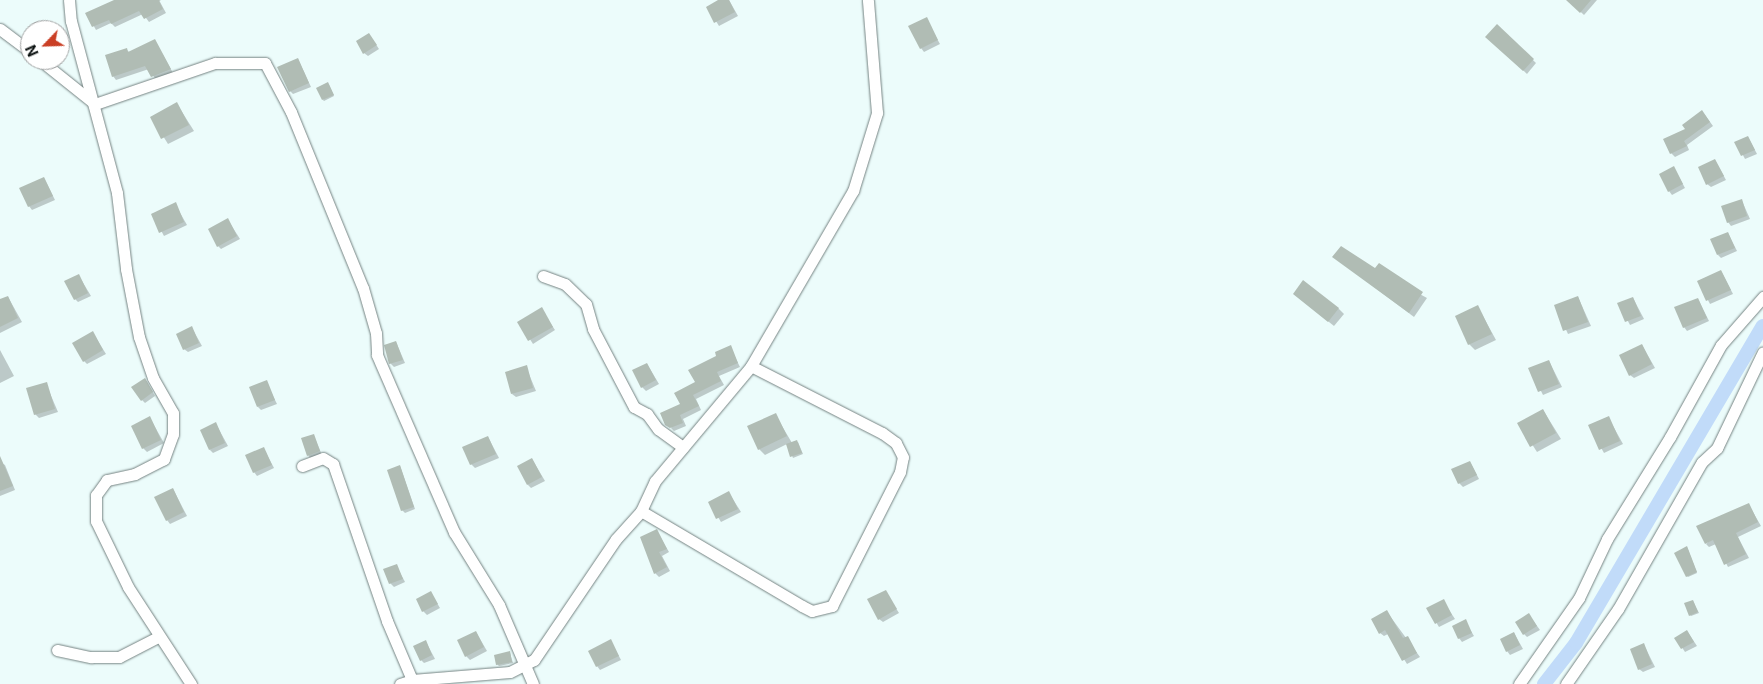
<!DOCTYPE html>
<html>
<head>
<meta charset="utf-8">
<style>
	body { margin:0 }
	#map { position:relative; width:1763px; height:684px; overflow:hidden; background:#ecfcfb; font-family:Inter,sans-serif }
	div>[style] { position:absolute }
	.shadow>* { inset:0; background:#0003 }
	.canal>* { height:14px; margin:-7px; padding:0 7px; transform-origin:7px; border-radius:7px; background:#c1dbf9 }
	.building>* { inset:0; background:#b0bcb4 }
	.roads { filter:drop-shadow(0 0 1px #758382) drop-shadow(0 0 1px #758382) }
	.minor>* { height:11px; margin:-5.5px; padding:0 5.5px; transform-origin:5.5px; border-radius:5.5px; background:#fff }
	span { translate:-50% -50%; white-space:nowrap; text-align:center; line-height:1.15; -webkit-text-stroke:4px #fff; paint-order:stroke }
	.north { position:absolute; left:20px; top:20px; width:50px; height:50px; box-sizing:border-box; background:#fff; border:1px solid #9d9f9f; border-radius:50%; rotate:246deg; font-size:14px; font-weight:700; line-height:20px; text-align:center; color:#0a100f }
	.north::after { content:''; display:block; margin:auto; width:18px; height:22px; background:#ca3f25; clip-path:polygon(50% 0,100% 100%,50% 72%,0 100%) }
</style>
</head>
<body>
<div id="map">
	<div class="shadow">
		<i style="clip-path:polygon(116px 0,159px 0,166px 13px,149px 22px,143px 14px,115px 27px,111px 23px,96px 30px,87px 14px)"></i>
		<i style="clip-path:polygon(721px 0,729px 0,738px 16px,719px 26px,707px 7px)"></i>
		<i style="clip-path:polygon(1574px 0,1597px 0,1584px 15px,1571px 3px)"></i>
		<i style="clip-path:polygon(926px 19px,940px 44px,924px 52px,921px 48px)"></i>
		<i style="clip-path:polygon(1497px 26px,1536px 63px,1527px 74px,1487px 37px)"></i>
		<i style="clip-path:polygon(369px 34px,379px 49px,368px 56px,364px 53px)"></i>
		<i style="clip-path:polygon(155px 41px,173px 73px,156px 80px,149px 69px,116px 80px,113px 76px,126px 49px,130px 53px)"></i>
		<i style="clip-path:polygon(298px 59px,311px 87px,293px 94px,290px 91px)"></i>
		<i style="clip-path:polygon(329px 85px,334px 96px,324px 101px,323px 100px)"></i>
		<i style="clip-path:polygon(177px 104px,194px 131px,168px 144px,151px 117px)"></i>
		<i style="clip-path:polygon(1705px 115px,1713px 126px,1687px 145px,1689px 150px,1675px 157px,1671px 153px,1687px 129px)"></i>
		<i style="clip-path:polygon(1748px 137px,1757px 154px,1745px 159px,1736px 142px)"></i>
		<i style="clip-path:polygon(1715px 160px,1726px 180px,1711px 187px,1707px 184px)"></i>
		<i style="clip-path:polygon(1674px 168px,1685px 188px,1672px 195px,1669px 191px)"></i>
		<i style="clip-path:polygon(44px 178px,55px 200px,32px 210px,29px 206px)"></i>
		<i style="clip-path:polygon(1742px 201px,1750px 219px,1731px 226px,1728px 222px)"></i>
		<i style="clip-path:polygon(175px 204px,187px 225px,164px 236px,152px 214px)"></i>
		<i style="clip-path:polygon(228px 220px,240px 239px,221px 249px,218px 246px)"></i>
		<i style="clip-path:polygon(1728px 233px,1737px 251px,1721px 258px,1718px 255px)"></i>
		<i style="clip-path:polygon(1334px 257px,1376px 270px,1427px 298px,1414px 317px)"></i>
		<i style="clip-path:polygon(1721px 271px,1733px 294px,1710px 304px,1698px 281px)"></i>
		<i style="clip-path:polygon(79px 276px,91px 296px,78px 302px,75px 299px)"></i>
		<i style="clip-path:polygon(1294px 294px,1338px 308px,1344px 314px,1334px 326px)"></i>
		<i style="clip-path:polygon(8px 297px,22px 322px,0 333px,0 301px)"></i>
		<i style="clip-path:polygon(1578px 297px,1591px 326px,1568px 334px,1555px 306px)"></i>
		<i style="clip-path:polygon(1633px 298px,1644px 319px,1630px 325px,1619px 304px)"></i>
		<i style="clip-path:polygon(1698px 299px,1709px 321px,1687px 331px,1684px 327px)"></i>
		<i style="clip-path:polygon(1478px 307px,1496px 340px,1475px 350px,1469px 344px)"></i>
		<i style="clip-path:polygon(541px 309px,555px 330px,533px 344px,519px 322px)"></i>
		<i style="clip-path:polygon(192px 328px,202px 346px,188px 352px,184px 349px)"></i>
		<i style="clip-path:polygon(93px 333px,106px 354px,87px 364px,84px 361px)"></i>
		<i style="clip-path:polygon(396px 342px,405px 363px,394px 367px,390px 363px)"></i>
		<i style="clip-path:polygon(1642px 345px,1655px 368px,1634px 378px,1630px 375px)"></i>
		<i style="clip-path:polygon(730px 347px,740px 367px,719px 376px,724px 385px,696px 399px,701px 410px,683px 419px,686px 426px,674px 431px,671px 428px,682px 405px,696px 383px)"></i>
		<i style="clip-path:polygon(0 350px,14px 376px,0 383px)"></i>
		<i style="clip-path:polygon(1549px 361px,1562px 387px,1543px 395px,1530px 369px)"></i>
		<i style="clip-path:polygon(647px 364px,659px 384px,646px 391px,642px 387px)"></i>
		<i style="clip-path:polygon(526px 367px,536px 391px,516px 397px,512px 394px)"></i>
		<i style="clip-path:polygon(145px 379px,155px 396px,145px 403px,142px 400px)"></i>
		<i style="clip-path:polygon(266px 382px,277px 404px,261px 410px,258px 407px)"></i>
		<i style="clip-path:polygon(46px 384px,58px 412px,39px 418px,35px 414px)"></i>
		<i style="clip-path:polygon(1543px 410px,1561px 439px,1537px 452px,1519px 424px)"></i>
		<i style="clip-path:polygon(775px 414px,792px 443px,798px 442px,803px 454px,793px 458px,787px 444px,765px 455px,759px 449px)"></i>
		<i style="clip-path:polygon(1608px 417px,1623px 444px,1604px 453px,1589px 426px)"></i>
		<i style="clip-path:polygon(150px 418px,164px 443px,147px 452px,143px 448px)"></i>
		<i style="clip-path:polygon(216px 424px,228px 446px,213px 453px,210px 450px)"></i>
		<i style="clip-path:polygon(314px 436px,322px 455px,311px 459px,308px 455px)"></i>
		<i style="clip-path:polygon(488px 437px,499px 458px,475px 468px,471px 464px)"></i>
		<i style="clip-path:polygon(264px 449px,274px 468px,257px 476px,254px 472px)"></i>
		<i style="clip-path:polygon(532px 459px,545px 481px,531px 488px,528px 485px)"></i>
		<i style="clip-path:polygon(0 462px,5px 465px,15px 490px,0 496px)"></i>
		<i style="clip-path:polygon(1470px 462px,1479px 479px,1463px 487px,1459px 483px)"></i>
		<i style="clip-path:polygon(400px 466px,415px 509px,405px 513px,402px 510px)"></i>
		<i style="clip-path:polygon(173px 489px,187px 516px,170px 524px,167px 520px)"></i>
		<i style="clip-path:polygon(729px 493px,741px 512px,721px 522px,709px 502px)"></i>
		<i style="clip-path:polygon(1749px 505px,1761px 526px,1738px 537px,1749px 558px,1728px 567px,1716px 544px,1709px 547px,1706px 544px)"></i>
		<i style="clip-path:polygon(657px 531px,669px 552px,662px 556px,670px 571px,659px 577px,655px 573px)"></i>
		<i style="clip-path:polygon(1687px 547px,1697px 573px,1688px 577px,1687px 576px)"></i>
		<i style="clip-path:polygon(396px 565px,405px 582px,394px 587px,390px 583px)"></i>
		<i style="clip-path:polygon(885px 591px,899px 613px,883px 622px,879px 619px)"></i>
		<i style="clip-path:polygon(431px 593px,440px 608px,427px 615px,423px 611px)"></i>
		<i style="clip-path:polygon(1443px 601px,1455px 619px,1439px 627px,1428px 609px)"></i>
		<i style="clip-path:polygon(1693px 601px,1699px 613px,1691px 616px,1690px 615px)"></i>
		<i style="clip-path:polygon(1387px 612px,1420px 657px,1407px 664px,1388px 634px,1384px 636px,1380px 633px)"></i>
		<i style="clip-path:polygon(1529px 615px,1540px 630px,1527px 637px,1524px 634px)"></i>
		<i style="clip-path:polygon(1465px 621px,1474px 636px,1462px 642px,1459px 638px)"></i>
		<i style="clip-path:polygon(1687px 631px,1697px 646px,1685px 652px,1676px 638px)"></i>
		<i style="clip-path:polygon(476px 632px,487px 651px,470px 660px,466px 656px)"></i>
		<i style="clip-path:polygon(1514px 633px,1523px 649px,1510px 655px,1507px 651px)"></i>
		<i style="clip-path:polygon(611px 641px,621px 660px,600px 670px,597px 666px)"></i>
		<i style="clip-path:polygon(426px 642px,435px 659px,424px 663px,421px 660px)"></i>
		<i style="clip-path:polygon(1644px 645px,1655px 667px,1643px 672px,1639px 669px)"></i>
		<i style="clip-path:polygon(510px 653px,513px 663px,499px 666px,497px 664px)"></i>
	</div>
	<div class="canal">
		<i style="left:1544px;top:684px;width:52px;rotate:-52deg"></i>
		<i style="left:1576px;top:643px;width:368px;rotate:-59.5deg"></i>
	</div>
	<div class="building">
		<i style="clip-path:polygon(114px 0,161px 0,159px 1px,163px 9px,144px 19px,139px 11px,111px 24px,109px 20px,92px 27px,85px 13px)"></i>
		<i style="clip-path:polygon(718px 0,729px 0,735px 12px,714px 23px,706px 7px)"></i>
		<i style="clip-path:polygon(1566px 0,1591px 0,1580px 13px)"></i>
		<i style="clip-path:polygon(927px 17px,938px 40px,920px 49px,908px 26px)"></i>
		<i style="clip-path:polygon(1497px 24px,1534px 59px,1523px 71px,1485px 37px)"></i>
		<i style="clip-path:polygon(369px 33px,377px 45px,363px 54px,356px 41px)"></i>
		<i style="clip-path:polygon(155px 39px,171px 69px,151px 77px,145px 66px,112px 77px,105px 55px,127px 48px,128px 52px)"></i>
		<i style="clip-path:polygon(298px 58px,309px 83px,289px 92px,277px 67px)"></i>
		<i style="clip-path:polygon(328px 82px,334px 95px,322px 100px,316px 88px)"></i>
		<i style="clip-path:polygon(177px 102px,189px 125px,161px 139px,150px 117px)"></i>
		<i style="clip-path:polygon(1702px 110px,1710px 122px,1684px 141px,1687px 146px,1670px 154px,1663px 139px,1685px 129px,1682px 125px)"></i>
		<i style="clip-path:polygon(1748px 136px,1755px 150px,1741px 156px,1734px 142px)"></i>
		<i style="clip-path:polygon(1715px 159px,1724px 176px,1706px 185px,1698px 167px)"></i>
		<i style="clip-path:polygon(1674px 166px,1683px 184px,1668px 192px,1659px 174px)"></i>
		<i style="clip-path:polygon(44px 177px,53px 196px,28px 207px,19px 188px)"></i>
		<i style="clip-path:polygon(1742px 199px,1747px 216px,1727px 223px,1721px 206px)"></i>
		<i style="clip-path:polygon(176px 202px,184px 222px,159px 233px,151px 214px)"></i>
		<i style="clip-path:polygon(228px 218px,237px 236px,217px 247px,208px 229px)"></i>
		<i style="clip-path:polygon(1728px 232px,1735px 248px,1717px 255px,1710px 239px)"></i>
		<i style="clip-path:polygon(1341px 246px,1375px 268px,1379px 263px,1423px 292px,1409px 313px,1332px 257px)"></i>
		<i style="clip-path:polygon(1721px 270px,1731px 290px,1706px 301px,1697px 281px)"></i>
		<i style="clip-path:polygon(79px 274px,88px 293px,74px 300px,64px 281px)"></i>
		<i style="clip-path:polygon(1303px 280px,1339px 308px,1328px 322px,1293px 294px)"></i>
		<i style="clip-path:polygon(8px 296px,18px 318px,0 327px,0 299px)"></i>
		<i style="clip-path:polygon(1578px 296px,1588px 322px,1563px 331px,1554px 305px)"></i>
		<i style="clip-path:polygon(1633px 297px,1641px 316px,1625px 322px,1617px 303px)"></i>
		<i style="clip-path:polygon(1698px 298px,1707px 318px,1683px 328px,1674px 307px)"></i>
		<i style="clip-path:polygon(1478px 305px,1492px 334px,1468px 345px,1455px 316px)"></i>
		<i style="clip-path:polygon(542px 307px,553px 327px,528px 341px,517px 322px)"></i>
		<i style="clip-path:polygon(192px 326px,199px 343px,183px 350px,176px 334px)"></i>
		<i style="clip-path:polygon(93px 331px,103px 350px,83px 362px,72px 343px)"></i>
		<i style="clip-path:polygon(396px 341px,403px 360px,389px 364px,384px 345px)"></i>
		<i style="clip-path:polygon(1642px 344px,1652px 364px,1629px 376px,1619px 355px)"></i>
		<i style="clip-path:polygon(731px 345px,738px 363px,717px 372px,721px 381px,693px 395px,699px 406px,680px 415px,683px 423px,670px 428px,665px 425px,660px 413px,680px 404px,674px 393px,695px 382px,688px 370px,716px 356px,715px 352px)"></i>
		<i style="clip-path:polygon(1549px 360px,1559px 384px,1538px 392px,1528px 368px)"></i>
		<i style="clip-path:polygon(647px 363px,656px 380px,641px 388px,632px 370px)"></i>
		<i style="clip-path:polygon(527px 365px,533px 388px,511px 394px,505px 372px)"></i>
		<i style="clip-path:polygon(145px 378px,153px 392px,141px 401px,131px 387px)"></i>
		<i style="clip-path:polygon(267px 380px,275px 400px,257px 407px,249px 387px)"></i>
		<i style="clip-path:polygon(47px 382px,55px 409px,34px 415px,26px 388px)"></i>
		<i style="clip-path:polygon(1543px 409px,1556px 433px,1530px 447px,1517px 423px)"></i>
		<i style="clip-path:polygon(776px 413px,787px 436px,758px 450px,747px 426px)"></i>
		<i style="clip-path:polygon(150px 416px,161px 440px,142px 449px,131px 426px)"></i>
		<i style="clip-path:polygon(1609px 416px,1620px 441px,1599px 450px,1588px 425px)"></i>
		<i style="clip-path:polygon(216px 422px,225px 443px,209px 450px,200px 430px)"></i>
		<i style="clip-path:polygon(314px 434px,320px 451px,307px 456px,301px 438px)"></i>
		<i style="clip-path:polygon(488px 436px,496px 454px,470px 465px,462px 447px)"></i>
		<i style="clip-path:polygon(797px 440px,802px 453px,790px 457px,786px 444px)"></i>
		<i style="clip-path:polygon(264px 447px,272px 465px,253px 473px,245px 455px)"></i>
		<i style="clip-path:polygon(0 456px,13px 486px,0 491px)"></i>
		<i style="clip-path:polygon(532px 458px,542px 477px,527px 485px,517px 466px)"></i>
		<i style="clip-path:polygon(1470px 461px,1477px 475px,1458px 484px,1451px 469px)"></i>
		<i style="clip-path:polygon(400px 465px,414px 507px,401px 511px,387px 470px)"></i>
		<i style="clip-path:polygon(173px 488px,184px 512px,166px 521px,154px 497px)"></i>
		<i style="clip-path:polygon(729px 491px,738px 509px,716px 519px,708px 502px)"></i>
		<i style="clip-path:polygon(1749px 503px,1758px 522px,1736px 533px,1746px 554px,1724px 565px,1713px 540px,1705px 544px,1696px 526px)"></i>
		<i style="clip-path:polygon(657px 529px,667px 549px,659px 552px,667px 567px,654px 574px,640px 537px)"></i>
		<i style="clip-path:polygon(1687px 546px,1697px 572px,1686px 577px,1674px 553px)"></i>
		<i style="clip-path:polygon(397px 564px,403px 579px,389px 584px,383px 569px)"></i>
		<i style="clip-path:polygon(886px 590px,897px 609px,878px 620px,867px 599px)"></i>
		<i style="clip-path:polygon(431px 591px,438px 604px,422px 612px,416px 599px)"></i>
		<i style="clip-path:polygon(1444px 599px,1452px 615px,1435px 624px,1426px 608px)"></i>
		<i style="clip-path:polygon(1693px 600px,1698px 612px,1689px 616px,1684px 603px)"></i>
		<i style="clip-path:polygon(1387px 610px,1403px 638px,1408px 636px,1417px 653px,1402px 661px,1385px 630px,1379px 634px,1371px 619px)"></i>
		<i style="clip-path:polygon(1529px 613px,1537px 626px,1523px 635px,1515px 622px)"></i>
		<i style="clip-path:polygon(1466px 619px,1472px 633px,1458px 639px,1452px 626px)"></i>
		<i style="clip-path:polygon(1687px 630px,1694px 642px,1681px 649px,1674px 638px)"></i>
		<i style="clip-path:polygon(476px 631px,484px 647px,465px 657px,457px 640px)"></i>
		<i style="clip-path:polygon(1514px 632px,1520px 645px,1506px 652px,1500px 639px)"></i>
		<i style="clip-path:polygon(611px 639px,619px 656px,596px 667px,588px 651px)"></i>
		<i style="clip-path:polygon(426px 640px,432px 655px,420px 661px,413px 646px)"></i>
		<i style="clip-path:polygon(1644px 643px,1652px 664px,1638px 670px,1630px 649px)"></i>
		<i style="clip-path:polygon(510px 651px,512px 662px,496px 665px,494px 655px)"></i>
	</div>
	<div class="roads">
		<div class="minor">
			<i style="left:69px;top:0;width:21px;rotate:85deg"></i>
			<i style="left:71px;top:21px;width:178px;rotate:75deg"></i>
			<i style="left:117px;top:193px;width:77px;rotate:83.2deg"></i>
			<i style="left:126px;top:269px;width:69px;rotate:79.2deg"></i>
			<i style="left:139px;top:337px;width:43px;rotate:71.1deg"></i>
			<i style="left:153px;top:378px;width:40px;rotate:60.3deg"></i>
			<i style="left:173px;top:413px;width:21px;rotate:90deg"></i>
			<i style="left:173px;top:434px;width:27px;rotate:110deg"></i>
			<i style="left:164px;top:459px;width:33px;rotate:153deg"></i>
			<i style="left:135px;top:474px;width:29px;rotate:168deg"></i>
			<i style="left:107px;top:480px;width:19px;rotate:126deg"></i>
			<i style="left:96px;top:495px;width:26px;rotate:90deg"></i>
			<i style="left:96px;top:521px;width:73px;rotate:64.1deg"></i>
			<i style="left:128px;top:587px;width:116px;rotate:57deg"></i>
			<i style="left:0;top:29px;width:38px;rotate:37deg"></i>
			<i style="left:40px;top:60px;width:70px;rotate:38.7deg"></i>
			<i style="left:95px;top:104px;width:127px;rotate:-18.9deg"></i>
			<i style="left:215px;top:63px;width:50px"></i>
			<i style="left:265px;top:63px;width:55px;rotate:62deg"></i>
			<i style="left:291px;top:112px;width:190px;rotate:67.8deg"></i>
			<i style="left:363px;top:288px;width:47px;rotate:73.9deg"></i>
			<i style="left:376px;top:333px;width:22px;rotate:87deg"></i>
			<i style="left:377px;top:355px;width:193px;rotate:66.5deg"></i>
			<i style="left:454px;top:532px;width:86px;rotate:58.3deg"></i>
			<i style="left:499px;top:605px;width:86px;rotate:66.7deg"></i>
			<i style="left:543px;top:276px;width:23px;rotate:20deg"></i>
			<i style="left:565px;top:284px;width:29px;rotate:44deg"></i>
			<i style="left:586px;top:304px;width:26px;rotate:74deg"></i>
			<i style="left:593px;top:329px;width:88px;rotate:62.3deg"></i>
			<i style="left:634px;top:407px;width:15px;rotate:28deg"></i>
			<i style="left:647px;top:414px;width:19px;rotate:54deg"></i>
			<i style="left:658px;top:429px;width:31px;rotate:36deg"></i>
			<i style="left:302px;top:466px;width:22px;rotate:-21deg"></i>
			<i style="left:323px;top:458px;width:12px;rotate:31deg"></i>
			<i style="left:333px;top:464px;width:166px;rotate:71deg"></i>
			<i style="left:387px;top:621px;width:64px;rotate:67deg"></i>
			<i style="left:641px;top:511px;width:187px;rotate:30.5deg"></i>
			<i style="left:802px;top:606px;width:11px;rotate:27deg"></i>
			<i style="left:812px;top:611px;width:21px;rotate:-14deg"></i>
			<i style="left:832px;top:606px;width:150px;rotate:-63.1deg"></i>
			<i style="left:900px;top:472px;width:15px;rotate:-79deg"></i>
			<i style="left:903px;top:457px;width:16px;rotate:-117deg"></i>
			<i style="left:896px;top:443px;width:17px;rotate:-144deg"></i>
			<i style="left:882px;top:433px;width:147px;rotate:-152.9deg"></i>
			<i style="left:57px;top:650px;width:35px;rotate:12deg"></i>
			<i style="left:91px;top:657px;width:28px"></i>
			<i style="left:119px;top:657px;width:44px;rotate:-27.1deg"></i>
			<i style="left:400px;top:684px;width:13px;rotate:-18deg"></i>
			<i style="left:412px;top:680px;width:98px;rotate:-4.7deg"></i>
			<i style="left:510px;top:672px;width:27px;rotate:-27deg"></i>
			<i style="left:534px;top:660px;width:146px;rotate:-55.9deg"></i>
			<i style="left:616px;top:539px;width:38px;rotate:-48deg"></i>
			<i style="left:641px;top:511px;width:33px;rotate:-65deg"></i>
			<i style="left:655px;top:481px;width:150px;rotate:-50.1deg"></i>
			<i style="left:751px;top:366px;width:203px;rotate:-59.8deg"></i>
			<i style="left:853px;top:191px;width:82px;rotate:-72.9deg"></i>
			<i style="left:877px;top:113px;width:113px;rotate:-94.6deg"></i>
			<i style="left:1519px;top:684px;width:105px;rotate:-55.1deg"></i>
			<i style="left:1579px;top:598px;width:65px;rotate:-64.6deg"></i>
			<i style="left:1607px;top:539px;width:120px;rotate:-58.3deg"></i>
			<i style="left:1670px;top:437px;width:105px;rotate:-61deg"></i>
			<i style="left:1721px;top:345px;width:64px;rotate:-48.8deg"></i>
			<i style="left:1566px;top:684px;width:91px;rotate:-55.3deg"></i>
			<i style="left:1618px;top:609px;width:169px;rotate:-60.3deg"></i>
			<i style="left:1702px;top:462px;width:21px;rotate:-43deg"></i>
			<i style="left:1717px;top:448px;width:106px;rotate:-64.4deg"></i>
		</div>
	</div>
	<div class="north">N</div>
</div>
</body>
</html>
